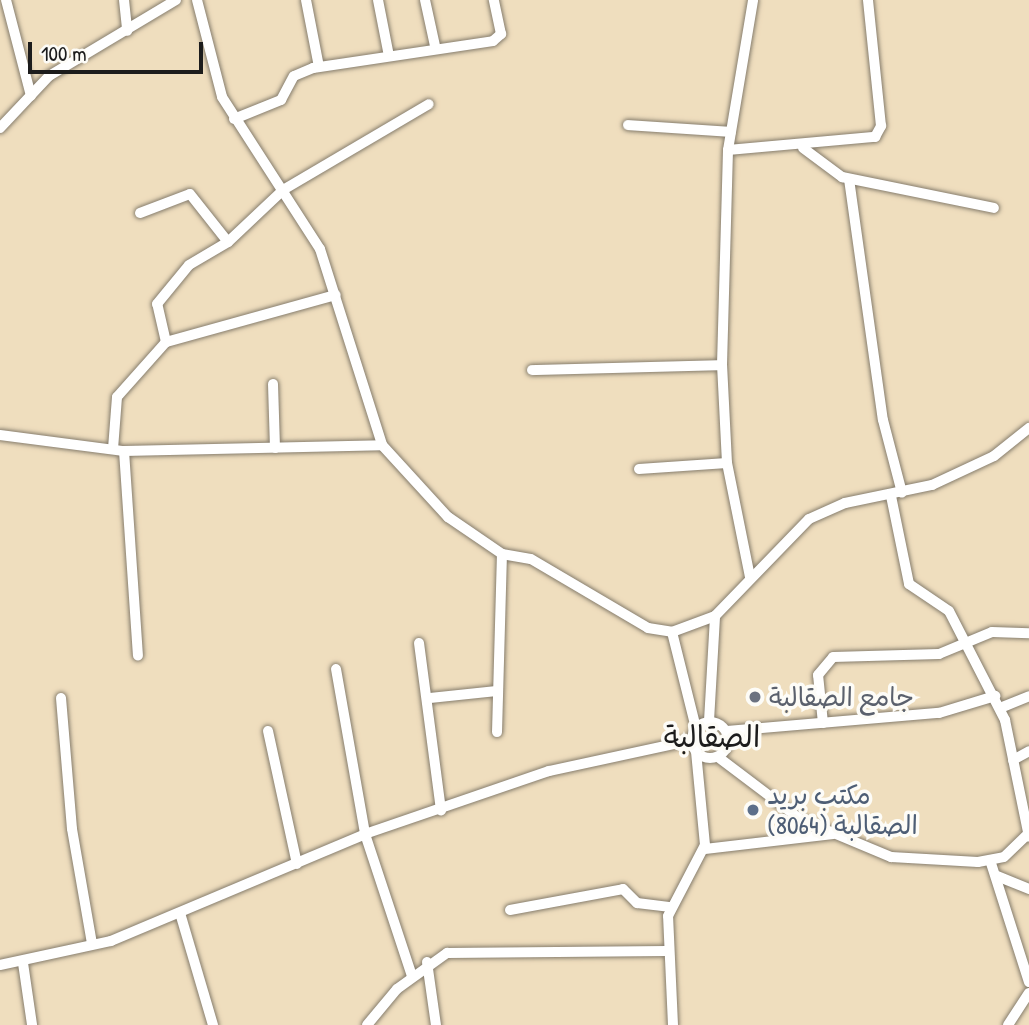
<!DOCTYPE html>
<html>
<head>
<meta charset="utf-8">
<style>
	body { margin:0 }
	#map { position:relative; width:1029px; height:1025px; overflow:hidden; background:#efdebe; font-family:"Patrick Hand","Playpen Sans Arabic",sans-serif }
	div>[style] { position:absolute }
	.roads { filter:drop-shadow(0 0 2px #867d6d) drop-shadow(0 0 2px #867d6d) }
	.street>* { height:10px; margin:-5px; padding:0 5px; transform-origin:5px; border-radius:5px; background:#fff }
	.street>.ring { margin:-5px; padding:0; box-sizing:content-box; background:none; border:10px solid #fff; border-radius:50% }
	.dots>* { width:19px; height:19px; translate:-50% -50%; box-sizing:border-box; border:4px solid #fdfcf7; border-radius:50% }
	span { translate:-50% -50%; white-space:nowrap; text-align:center; line-height:1.15; -webkit-text-stroke:7px #fdfcf7; paint-order:stroke }
	.worship-label { font-size:26px; color:#5b616d }
	.left { translate:0 -50%; text-align:left }
	.service-label { font-size:26px; color:#4e5e75 }
	.quarter-label { font-size:30px; color:#1c1c1c }
	.scale { position:absolute; left:28px; top:42px; width:175px; height:32px; box-sizing:border-box; border:4px solid #1c1c1c; border-top:0; padding-left:9px; font-size:21px; line-height:24px; white-space:nowrap; color:#1c1c1c; -webkit-text-stroke:5px #fdfcf7; paint-order:stroke }
</style>
</head>
<body>
<div id="map">
	<div class="roads">
		<div class="street">
			<i style="left:6px;top:0;width:99px;rotate:75.4deg"></i>
			<i style="left:124px;top:0;width:31px;rotate:84deg"></i>
			<i style="left:197px;top:0;width:100px;rotate:75.5deg"></i>
			<i style="left:222px;top:97px;width:181px;rotate:57.2deg"></i>
			<i style="left:320px;top:249px;width:206px;rotate:72.4deg"></i>
			<i style="left:382px;top:445px;width:98px;rotate:47.5deg"></i>
			<i style="left:448px;top:517px;width:65px;rotate:34.4deg"></i>
			<i style="left:502px;top:554px;width:29px;rotate:10deg"></i>
			<i style="left:531px;top:559px;width:136px;rotate:30.5deg"></i>
			<i style="left:648px;top:628px;width:24px;rotate:9deg"></i>
			<i style="left:672px;top:632px;width:46px;rotate:-20.4deg"></i>
			<i style="left:715px;top:616px;width:135px;rotate:-45.9deg"></i>
			<i style="left:809px;top:519px;width:39px;rotate:-24deg"></i>
			<i style="left:845px;top:503px;width:89px;rotate:-11.7deg"></i>
			<i style="left:932px;top:485px;width:68px;rotate:-25.1deg"></i>
			<i style="left:994px;top:456px;width:45px;rotate:-38.7deg"></i>
			<i style="left:306px;top:0;width:68px;rotate:79deg"></i>
			<i style="left:378px;top:0;width:57px;rotate:78.9deg"></i>
			<i style="left:425px;top:0;width:47px;rotate:77.7deg"></i>
			<i style="left:234px;top:119px;width:51px;rotate:-22deg"></i>
			<i style="left:281px;top:100px;width:27px;rotate:-62deg"></i>
			<i style="left:294px;top:76px;width:21px;rotate:-23deg"></i>
			<i style="left:313px;top:68px;width:182px;rotate:-8.5deg"></i>
			<i style="left:493px;top:41px;width:11px;rotate:-41deg"></i>
			<i style="left:501px;top:34px;width:35px;rotate:-102deg"></i>
			<i style="left:628px;top:125px;width:103px;rotate:3.9deg"></i>
			<i style="left:0;top:128px;width:71px;rotate:-46.7deg"></i>
			<i style="left:49px;top:76px;width:148px;rotate:-30.9deg"></i>
			<i style="left:803px;top:148px;width:49px;rotate:36.6deg"></i>
			<i style="left:842px;top:177px;width:155px;rotate:11.5deg"></i>
			<i style="left:728px;top:150px;width:148px;rotate:-5.1deg"></i>
			<i style="left:875px;top:137px;width:13px;rotate:-61deg"></i>
			<i style="left:881px;top:126px;width:127px;rotate:-95.9deg"></i>
			<i style="left:849px;top:179px;width:243px;rotate:82deg"></i>
			<i style="left:883px;top:420px;width:75px;rotate:75.4deg"></i>
			<i style="left:140px;top:213px;width:53px;rotate:-20.8deg"></i>
			<i style="left:190px;top:194px;width:61px;rotate:51.6deg"></i>
			<i style="left:166px;top:342px;width:39px;rotate:-103deg"></i>
			<i style="left:157px;top:304px;width:50px;rotate:-50.6deg"></i>
			<i style="left:189px;top:265px;width:45px;rotate:-30.5deg"></i>
			<i style="left:228px;top:242px;width:76px;rotate:-43.4deg"></i>
			<i style="left:283px;top:190px;width:169px;rotate:-30.5deg"></i>
			<i style="left:532px;top:370px;width:190px;rotate:-1.5deg"></i>
			<i style="left:273px;top:384px;width:64px;rotate:88.2deg"></i>
			<i style="left:0;top:435px;width:125px;rotate:7.4deg"></i>
			<i style="left:124px;top:451px;width:258px;rotate:-1.3deg"></i>
			<i style="left:113px;top:449px;width:52px;rotate:-85.6deg"></i>
			<i style="left:117px;top:397px;width:74px;rotate:-48.3deg"></i>
			<i style="left:166px;top:342px;width:176px;rotate:-15.5deg"></i>
			<i style="left:124px;top:451px;width:205px;rotate:86.1deg"></i>
			<i style="left:639px;top:469px;width:88px;rotate:-3.9deg"></i>
			<i style="left:891px;top:496px;width:90px;rotate:78.4deg"></i>
			<i style="left:909px;top:584px;width:48px;rotate:34deg"></i>
			<i style="left:949px;top:611px;width:123px;rotate:62.8deg"></i>
			<i style="left:1005px;top:720px;width:119px;rotate:78.4deg"></i>
			<i style="left:750px;top:577px;width:116px;rotate:-101.4deg"></i>
			<i style="left:727px;top:463px;width:98px;rotate:-92.9deg"></i>
			<i style="left:722px;top:365px;width:215px;rotate:-88.4deg"></i>
			<i style="left:728px;top:150px;width:152px;rotate:-80.5deg"></i>
			<i style="left:672px;top:632px;width:99px;rotate:76deg"></i>
			<i style="left:419px;top:643px;width:169px;rotate:82.5deg"></i>
			<i style="left:336px;top:669px;width:168px;rotate:80deg"></i>
			<i style="left:365px;top:834px;width:150px;rotate:71.7deg"></i>
			<i style="left:61px;top:698px;width:131px;rotate:85.2deg"></i>
			<i style="left:72px;top:829px;width:117px;rotate:80.1deg"></i>
			<i style="left:430px;top:698px;width:67px;rotate:-6deg"></i>
			<i style="left:1000px;top:708px;width:31px;rotate:-22deg"></i>
			<i style="left:709px;top:721px;width:105px;rotate:-86.7deg"></i>
			<i class="ring" style="left:692px;top:722px;width:26px;height:26px"></i>
			<i style="left:823px;top:723px;width:48px;rotate:-95.9deg"></i>
			<i style="left:818px;top:675px;width:23px;rotate:-50deg"></i>
			<i style="left:833px;top:657px;width:106px;rotate:-1.6deg"></i>
			<i style="left:939px;top:654px;width:57px;rotate:-22.5deg"></i>
			<i style="left:992px;top:632px;width:37px;rotate:2deg"></i>
			<i style="left:268px;top:731px;width:136px;rotate:77.7deg"></i>
			<i style="left:727px;top:731px;width:213px;rotate:-4.9deg"></i>
			<i style="left:939px;top:713px;width:59px;rotate:-16.9deg"></i>
			<i style="left:497px;top:732px;width:178px;rotate:-88.4deg"></i>
			<i style="left:718px;top:757px;width:103px;rotate:37.1deg"></i>
			<i style="left:800px;top:819px;width:99px;rotate:22.7deg"></i>
			<i style="left:891px;top:857px;width:87px;rotate:3.3deg"></i>
			<i style="left:978px;top:862px;width:26px;rotate:-11deg"></i>
			<i style="left:1004px;top:857px;width:33px;rotate:-44deg"></i>
			<i style="left:1013px;top:760px;width:18px;rotate:-29deg"></i>
			<i style="left:705px;top:849px;width:129px;rotate:-6.7deg"></i>
			<i style="left:990px;top:860px;width:128px;rotate:72.3deg"></i>
			<i style="left:997px;top:876px;width:35px;rotate:22deg"></i>
			<i style="left:510px;top:910px;width:115px;rotate:-10.5deg"></i>
			<i style="left:623px;top:889px;width:20px;rotate:45deg"></i>
			<i style="left:637px;top:903px;width:34px;rotate:7deg"></i>
			<i style="left:180px;top:913px;width:117px;rotate:73.6deg"></i>
			<i style="left:427px;top:962px;width:64px;rotate:81.9deg"></i>
			<i style="left:23px;top:963px;width:63px;rotate:81.7deg"></i>
			<i style="left:0;top:965px;width:114px;rotate:-12.2deg"></i>
			<i style="left:111px;top:941px;width:276px;rotate:-22.8deg"></i>
			<i style="left:365px;top:834px;width:194px;rotate:-18.9deg"></i>
			<i style="left:549px;top:771px;width:146px;rotate:-12.2deg"></i>
			<i style="left:367px;top:1025px;width:47px;rotate:-50.2deg"></i>
			<i style="left:397px;top:989px;width:62px;rotate:-35.8deg"></i>
			<i style="left:447px;top:953px;width:220px;rotate:-0.5deg"></i>
			<i style="left:673px;top:1025px;width:109px;rotate:-92.6deg"></i>
			<i style="left:668px;top:916px;width:80px;rotate:-62.5deg"></i>
			<i style="left:705px;top:845px;width:94px;rotate:-95.5deg"></i>
			<i style="left:1008px;top:1025px;width:38px;rotate:-57deg"></i>
		</div>
	</div>
	<div class="dots">
		<i style="left:755px;top:697px;background:#6b7280"></i>
		<i style="left:753px;top:810px;background:#5c6f8a"></i>
	</div>
	<div class="worship-label">
		<span class="left" style="left:769px;top:697px">جامع الصقالبة</span>
	</div>
	<div class="service-label">
		<span class="left" style="left:767px;top:810px">مكتب بريد<br>الصقالبة (8064)</span>
	</div>
	<div class="quarter-label">
		<span style="left:712px;top:736px">الصقالبة</span>
	</div>
	<div class="scale">100 m</div>
</div>
</body>
</html>
